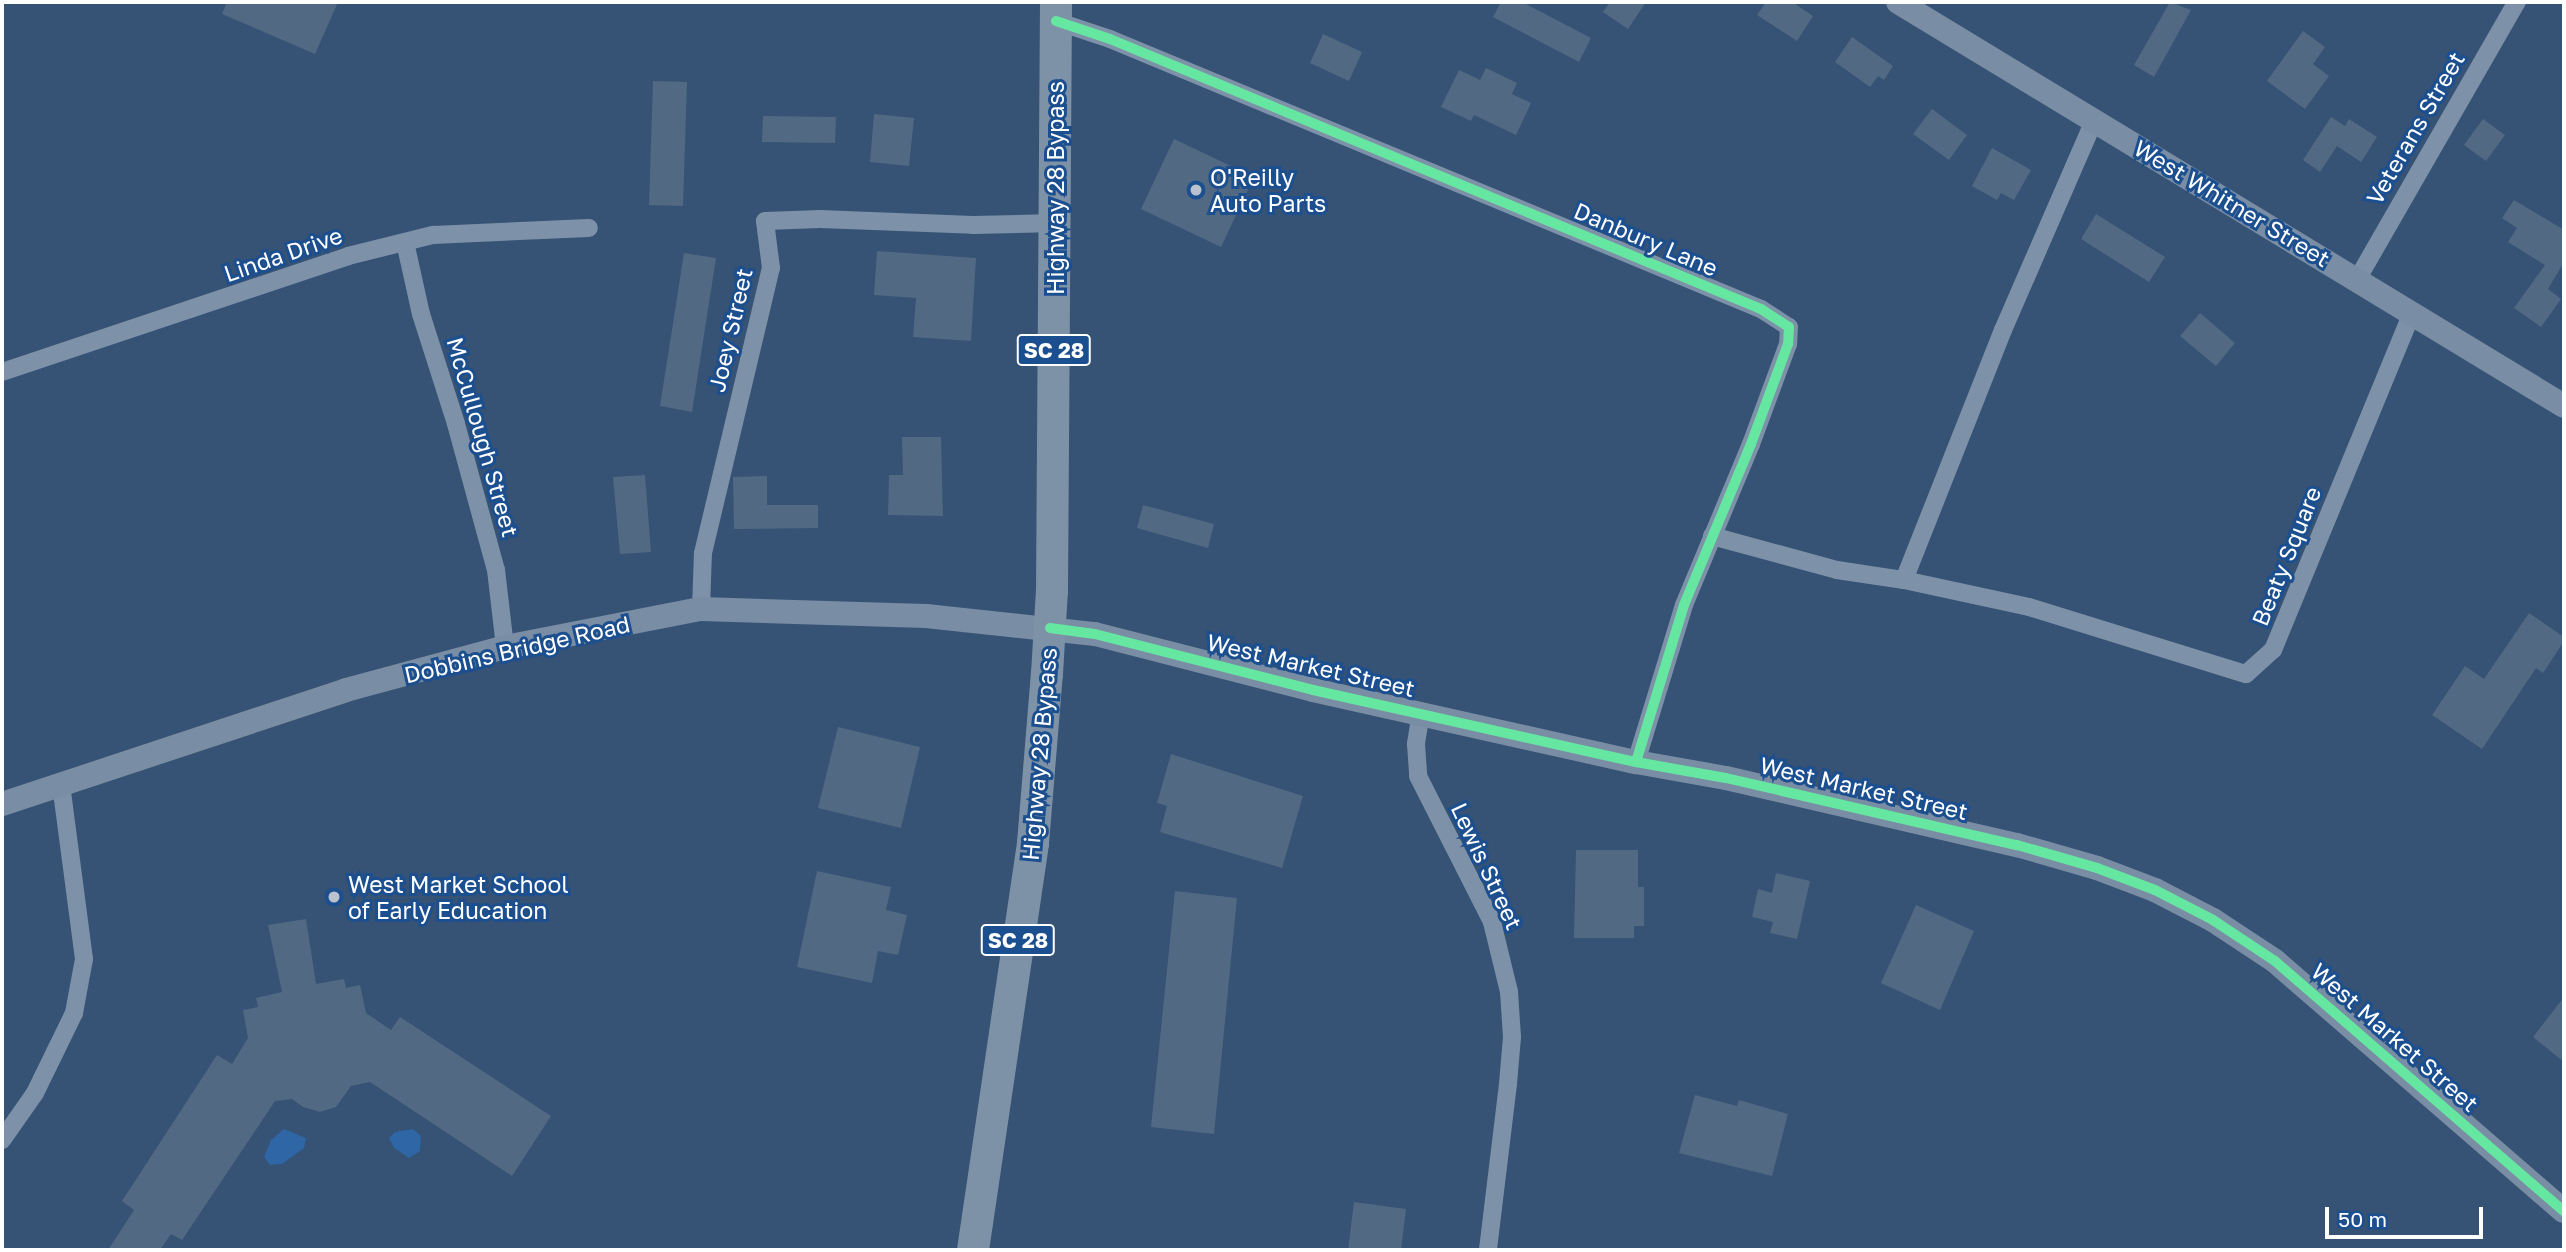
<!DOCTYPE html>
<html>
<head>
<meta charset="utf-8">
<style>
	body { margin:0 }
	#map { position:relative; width:2566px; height:1252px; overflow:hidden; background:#365274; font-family:"Golos Text",sans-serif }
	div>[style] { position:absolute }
	.green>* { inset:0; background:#2f66a5 }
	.building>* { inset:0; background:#526984 }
	.street>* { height:18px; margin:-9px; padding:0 9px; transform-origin:9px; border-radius:9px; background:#7d92a8 }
	.secondary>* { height:24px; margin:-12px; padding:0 12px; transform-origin:12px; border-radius:12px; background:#798da4 }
	.highway>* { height:32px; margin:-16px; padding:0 16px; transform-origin:16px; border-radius:16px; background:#7e92a7 }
	.cycleway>* { height:10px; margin:-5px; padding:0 5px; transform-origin:5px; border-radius:5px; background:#66e7a1 }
	.dots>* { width:19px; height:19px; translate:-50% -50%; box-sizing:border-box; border:4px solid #1b4f8f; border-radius:50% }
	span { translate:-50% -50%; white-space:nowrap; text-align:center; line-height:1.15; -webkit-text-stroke:6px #1b4f8f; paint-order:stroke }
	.shield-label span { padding:2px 5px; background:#1b4f8f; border:2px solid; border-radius:5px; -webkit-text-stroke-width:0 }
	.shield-label { font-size:21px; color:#fff; font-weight:700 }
	.street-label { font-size:23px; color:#fff }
	.poi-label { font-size:23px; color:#fff }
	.left { translate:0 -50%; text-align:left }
	.frame { position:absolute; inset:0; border:4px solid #fff; pointer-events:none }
	.scale { position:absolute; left:2325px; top:1207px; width:158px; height:32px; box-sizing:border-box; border:4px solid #fff; border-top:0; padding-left:9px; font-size:21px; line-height:24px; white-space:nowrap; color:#fff; -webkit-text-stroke:5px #1b4f8f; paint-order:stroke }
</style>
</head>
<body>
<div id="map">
	<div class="green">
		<i style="clip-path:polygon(284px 1129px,306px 1138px,304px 1148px,282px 1164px,270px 1165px,264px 1157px,271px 1140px)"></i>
		<i style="clip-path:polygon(413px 1129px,421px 1136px,420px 1151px,409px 1158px,394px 1148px,389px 1138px,395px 1132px)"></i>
	</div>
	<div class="building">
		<i style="clip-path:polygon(227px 2px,338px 2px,315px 54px,222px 14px)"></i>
		<i style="clip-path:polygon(1501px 2px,1522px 2px,1591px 38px,1579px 62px,1493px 17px)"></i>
		<i style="clip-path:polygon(1610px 2px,1646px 2px,1628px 29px,1603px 12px)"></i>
		<i style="clip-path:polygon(1766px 2px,1792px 2px,1813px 16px,1797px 41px,1757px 15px)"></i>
		<i style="clip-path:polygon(2170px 2px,2191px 10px,2154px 77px,2134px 65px)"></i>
		<i style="clip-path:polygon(2303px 31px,2325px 47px,2313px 64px,2329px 76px,2305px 109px,2267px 81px)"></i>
		<i style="clip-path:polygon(1323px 34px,1362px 52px,1349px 81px,1310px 63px)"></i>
		<i style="clip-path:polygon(1852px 37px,1893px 66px,1884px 80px,1878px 76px,1870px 87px,1835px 62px)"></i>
		<i style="clip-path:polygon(1486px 68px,1517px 83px,1512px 94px,1531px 103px,1516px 135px,1474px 115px,1471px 121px,1441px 107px,1459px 70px,1480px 80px)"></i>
		<i style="clip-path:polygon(653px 81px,687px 82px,683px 206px,649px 205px)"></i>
		<i style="clip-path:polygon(1932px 109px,1967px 135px,1949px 160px,1913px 134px)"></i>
		<i style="clip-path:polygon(874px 114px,914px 118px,909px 166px,870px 162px)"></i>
		<i style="clip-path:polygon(763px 116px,836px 117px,835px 143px,762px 142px)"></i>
		<i style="clip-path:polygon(2331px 117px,2345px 126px,2349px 119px,2377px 137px,2361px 162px,2337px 146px,2320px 172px,2303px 160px)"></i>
		<i style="clip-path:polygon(2483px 119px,2505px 135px,2486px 161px,2464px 145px)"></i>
		<i style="clip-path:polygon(1174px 139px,1254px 177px,1221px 247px,1141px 209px)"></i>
		<i style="clip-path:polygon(1992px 148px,2031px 170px,2014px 200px,2001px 193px,1997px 200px,1972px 186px)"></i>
		<i style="clip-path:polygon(2514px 200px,2564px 230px,2564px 262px,2548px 289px,2561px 299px,2541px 327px,2514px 308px,2545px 265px,2508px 242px,2517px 228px,2502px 218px)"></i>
		<i style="clip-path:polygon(2096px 214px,2165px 257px,2149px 282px,2081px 239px)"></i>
		<i style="clip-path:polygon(877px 251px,976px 258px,971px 341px,913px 337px,916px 298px,874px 295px)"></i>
		<i style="clip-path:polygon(684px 253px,716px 258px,692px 412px,660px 406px)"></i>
		<i style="clip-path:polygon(2200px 313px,2235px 343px,2216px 366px,2180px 336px)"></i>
		<i style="clip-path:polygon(902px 437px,941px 437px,943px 516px,888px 515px,889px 475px,903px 475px)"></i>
		<i style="clip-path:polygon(645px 475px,651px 552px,620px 554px,613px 477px)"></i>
		<i style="clip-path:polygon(767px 476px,767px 505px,818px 505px,818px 528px,734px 529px,733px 477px)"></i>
		<i style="clip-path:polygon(1143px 505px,1214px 524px,1208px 548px,1137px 528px)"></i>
		<i style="clip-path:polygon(2529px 613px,2564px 637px,2564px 641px,2543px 673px,2536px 668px,2482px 749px,2432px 715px,2465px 666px,2484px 679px)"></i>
		<i style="clip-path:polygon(838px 727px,920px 747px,901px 828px,818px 808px)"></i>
		<i style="clip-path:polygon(1171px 754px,1303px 796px,1282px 868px,1160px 832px,1167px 806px,1157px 803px)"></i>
		<i style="clip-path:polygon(1576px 850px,1638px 850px,1638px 887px,1644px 887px,1644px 926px,1634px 926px,1634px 938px,1574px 938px)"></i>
		<i style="clip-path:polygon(817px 871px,891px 887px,886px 910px,907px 915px,898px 955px,878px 951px,872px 983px,797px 967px)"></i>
		<i style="clip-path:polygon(1776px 873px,1810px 881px,1797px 939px,1770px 933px,1773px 922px,1752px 917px,1758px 889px,1772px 893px)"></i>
		<i style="clip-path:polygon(1175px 891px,1237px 898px,1214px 1134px,1151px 1127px)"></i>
		<i style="clip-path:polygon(1916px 905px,1974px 931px,1940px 1010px,1881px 983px)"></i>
		<i style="clip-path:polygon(306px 919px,316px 984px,344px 979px,346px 988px,360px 985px,366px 1013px,391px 1030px,400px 1017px,551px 1116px,512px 1176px,370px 1082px,351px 1086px,336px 1107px,320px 1112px,303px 1107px,292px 1099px,275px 1101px,182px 1240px,171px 1234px,160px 1250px,108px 1250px,134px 1210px,122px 1201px,217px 1055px,232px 1064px,248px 1038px,243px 1010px,258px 1007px,256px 998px,282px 992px,268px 925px)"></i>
		<i style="clip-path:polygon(2564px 997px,2564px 1062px,2533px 1037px)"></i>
		<i style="clip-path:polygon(1695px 1095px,1737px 1106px,1739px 1100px,1788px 1114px,1772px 1176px,1679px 1153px)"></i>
		<i style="clip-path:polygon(1354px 1202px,1406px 1209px,1401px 1250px,1348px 1250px)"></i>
	</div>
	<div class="street">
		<i style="left:1056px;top:21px;width:57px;rotate:18.4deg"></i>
		<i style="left:1110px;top:39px;width:705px;rotate:22.53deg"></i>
		<i style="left:1761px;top:309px;width:33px;rotate:33deg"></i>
		<i style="left:1789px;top:327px;width:17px;rotate:93deg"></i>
		<i style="left:1788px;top:344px;width:107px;rotate:110.3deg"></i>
		<i style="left:1751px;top:444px;width:174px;rotate:112.6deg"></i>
		<i style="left:1684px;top:605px;width:164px;rotate:107deg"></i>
		<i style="left:405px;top:242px;width:74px;rotate:77.5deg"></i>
		<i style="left:421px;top:314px;width:115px;rotate:72.3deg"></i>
		<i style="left:456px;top:424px;width:151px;rotate:74.7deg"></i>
		<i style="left:496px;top:570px;width:78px;rotate:83.3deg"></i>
		<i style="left:2358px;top:278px;width:319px;rotate:-60.1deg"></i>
		<i style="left:2px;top:372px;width:365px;rotate:-18.5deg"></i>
		<i style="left:348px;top:256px;width:88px;rotate:-13.9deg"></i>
		<i style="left:433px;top:235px;width:156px;rotate:-2.6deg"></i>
		<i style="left:1712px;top:536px;width:130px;rotate:15.2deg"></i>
		<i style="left:1837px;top:570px;width:68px;rotate:8.5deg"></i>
		<i style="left:1904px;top:580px;width:128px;rotate:12.2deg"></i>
		<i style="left:2029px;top:607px;width:227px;rotate:17.2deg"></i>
		<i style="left:2246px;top:674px;width:36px;rotate:-42deg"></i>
		<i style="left:2273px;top:650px;width:365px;rotate:-67.6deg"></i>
		<i style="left:1904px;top:580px;width:269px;rotate:-68.4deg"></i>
		<i style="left:2003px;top:330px;width:228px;rotate:-66.5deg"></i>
		<i style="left:701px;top:609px;width:56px;rotate:-88deg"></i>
		<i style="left:703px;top:553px;width:293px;rotate:-76.6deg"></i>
		<i style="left:771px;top:268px;width:47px;rotate:-97.3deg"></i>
		<i style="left:765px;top:221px;width:55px;rotate:-2.1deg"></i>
		<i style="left:820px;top:219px;width:153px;rotate:2.2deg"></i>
		<i style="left:973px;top:225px;width:83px;rotate:-1.4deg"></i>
		<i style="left:1421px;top:712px;width:32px;rotate:99deg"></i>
		<i style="left:1416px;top:744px;width:32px;rotate:86deg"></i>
		<i style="left:1418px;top:776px;width:164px;rotate:63.1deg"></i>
		<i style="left:1492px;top:922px;width:72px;rotate:76.3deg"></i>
		<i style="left:1509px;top:992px;width:45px;rotate:86.2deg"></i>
		<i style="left:1512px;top:1037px;width:47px;rotate:94.9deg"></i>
		<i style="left:1508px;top:1084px;width:167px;rotate:96.9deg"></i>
		<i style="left:2px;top:1140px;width:57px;rotate:-54.9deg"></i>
		<i style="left:35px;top:1093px;width:89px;rotate:-64deg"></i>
		<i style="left:74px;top:1013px;width:55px;rotate:-79.5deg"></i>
		<i style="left:84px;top:959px;width:177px;rotate:-97.5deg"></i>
	</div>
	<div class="secondary">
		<i style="left:1898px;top:2px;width:779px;rotate:31.24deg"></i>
		<i style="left:2px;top:804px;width:362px;rotate:-18.3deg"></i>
		<i style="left:346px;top:690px;width:165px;rotate:-15.1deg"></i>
		<i style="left:505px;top:647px;width:200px;rotate:-11deg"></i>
		<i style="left:701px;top:609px;width:225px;rotate:1.8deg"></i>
		<i style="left:926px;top:616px;width:170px;rotate:6.1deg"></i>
		<i style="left:1095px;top:634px;width:225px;rotate:14.4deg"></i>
		<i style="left:1313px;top:690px;width:331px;rotate:12.6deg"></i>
		<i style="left:1636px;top:762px;width:91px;rotate:10.1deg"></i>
		<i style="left:1726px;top:778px;width:299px;rotate:13deg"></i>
		<i style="left:2017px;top:845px;width:83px;rotate:16deg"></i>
		<i style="left:2097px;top:868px;width:62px;rotate:20.8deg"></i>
		<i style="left:2155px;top:890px;width:65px;rotate:27.3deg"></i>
		<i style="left:2213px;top:920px;width:74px;rotate:33.5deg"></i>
		<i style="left:2275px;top:961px;width:382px;rotate:40.9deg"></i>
	</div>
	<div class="highway">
		<i style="left:973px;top:1250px;width:411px;rotate:-81.6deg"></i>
		<i style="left:1033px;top:843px;width:170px;rotate:-85.3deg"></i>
		<i style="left:1047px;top:674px;width:83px;rotate:-86.6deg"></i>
		<i style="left:1052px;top:591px;width:589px;rotate:-89.61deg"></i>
	</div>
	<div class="cycleway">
		<i style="left:1056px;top:21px;width:57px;rotate:18.4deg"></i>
		<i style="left:1110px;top:39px;width:705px;rotate:22.53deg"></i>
		<i style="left:1761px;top:309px;width:33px;rotate:33deg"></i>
		<i style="left:1789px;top:327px;width:17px;rotate:93deg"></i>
		<i style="left:1788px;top:344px;width:107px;rotate:110.3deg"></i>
		<i style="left:1751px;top:444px;width:174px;rotate:112.6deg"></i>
		<i style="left:1684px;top:605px;width:164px;rotate:107deg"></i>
		<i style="left:1050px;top:628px;width:45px;rotate:7.6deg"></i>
		<i style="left:1095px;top:634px;width:225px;rotate:14.4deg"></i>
		<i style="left:1313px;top:690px;width:331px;rotate:12.6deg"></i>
		<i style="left:1636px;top:762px;width:91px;rotate:10.1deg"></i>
		<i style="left:1726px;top:778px;width:299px;rotate:13deg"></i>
		<i style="left:2017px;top:845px;width:83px;rotate:16deg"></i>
		<i style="left:2097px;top:868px;width:62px;rotate:20.8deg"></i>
		<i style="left:2155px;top:890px;width:65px;rotate:27.3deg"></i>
		<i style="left:2213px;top:920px;width:74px;rotate:33.5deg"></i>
		<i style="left:2275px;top:961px;width:382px;rotate:40.9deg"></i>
	</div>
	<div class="dots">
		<i style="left:1196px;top:190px;background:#b9c2ce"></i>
		<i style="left:334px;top:897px;background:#b9c2ce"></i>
	</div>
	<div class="shield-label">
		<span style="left:1054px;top:350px">SC 28</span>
		<span style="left:1018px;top:940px">SC 28</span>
	</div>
	<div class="street-label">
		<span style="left:2415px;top:128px;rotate:-60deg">Veterans Street</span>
		<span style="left:1055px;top:188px;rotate:-90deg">Highway 28 Bypass</span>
		<span style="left:2232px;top:203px;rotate:31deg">West Whitner Street</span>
		<span style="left:1646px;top:239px;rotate:23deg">Danbury Lane</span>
		<span style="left:283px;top:254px;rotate:-19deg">Linda Drive</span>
		<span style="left:730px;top:330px;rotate:-77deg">Joey Street</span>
		<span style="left:483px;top:437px;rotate:74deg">McCullough Street</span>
		<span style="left:2286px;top:556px;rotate:-68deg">Beaty Square</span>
		<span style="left:517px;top:649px;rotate:-13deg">Dobbins Bridge Road</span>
		<span style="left:1311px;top:665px;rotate:13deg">West Market Street</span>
		<span style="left:1039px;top:754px;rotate:-85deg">Highway 28 Bypass</span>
		<span style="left:1864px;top:788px;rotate:13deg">West Market Street</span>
		<span style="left:1487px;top:866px;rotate:65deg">Lewis Street</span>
		<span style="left:2395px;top:1037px;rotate:41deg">West Market Street</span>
	</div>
	<div class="poi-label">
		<span class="left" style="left:1210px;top:190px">O'Reilly<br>Auto Parts</span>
		<span class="left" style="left:348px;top:897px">West Market School<br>of Early Education</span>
	</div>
	<div class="frame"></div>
	<div class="scale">50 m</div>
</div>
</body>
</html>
